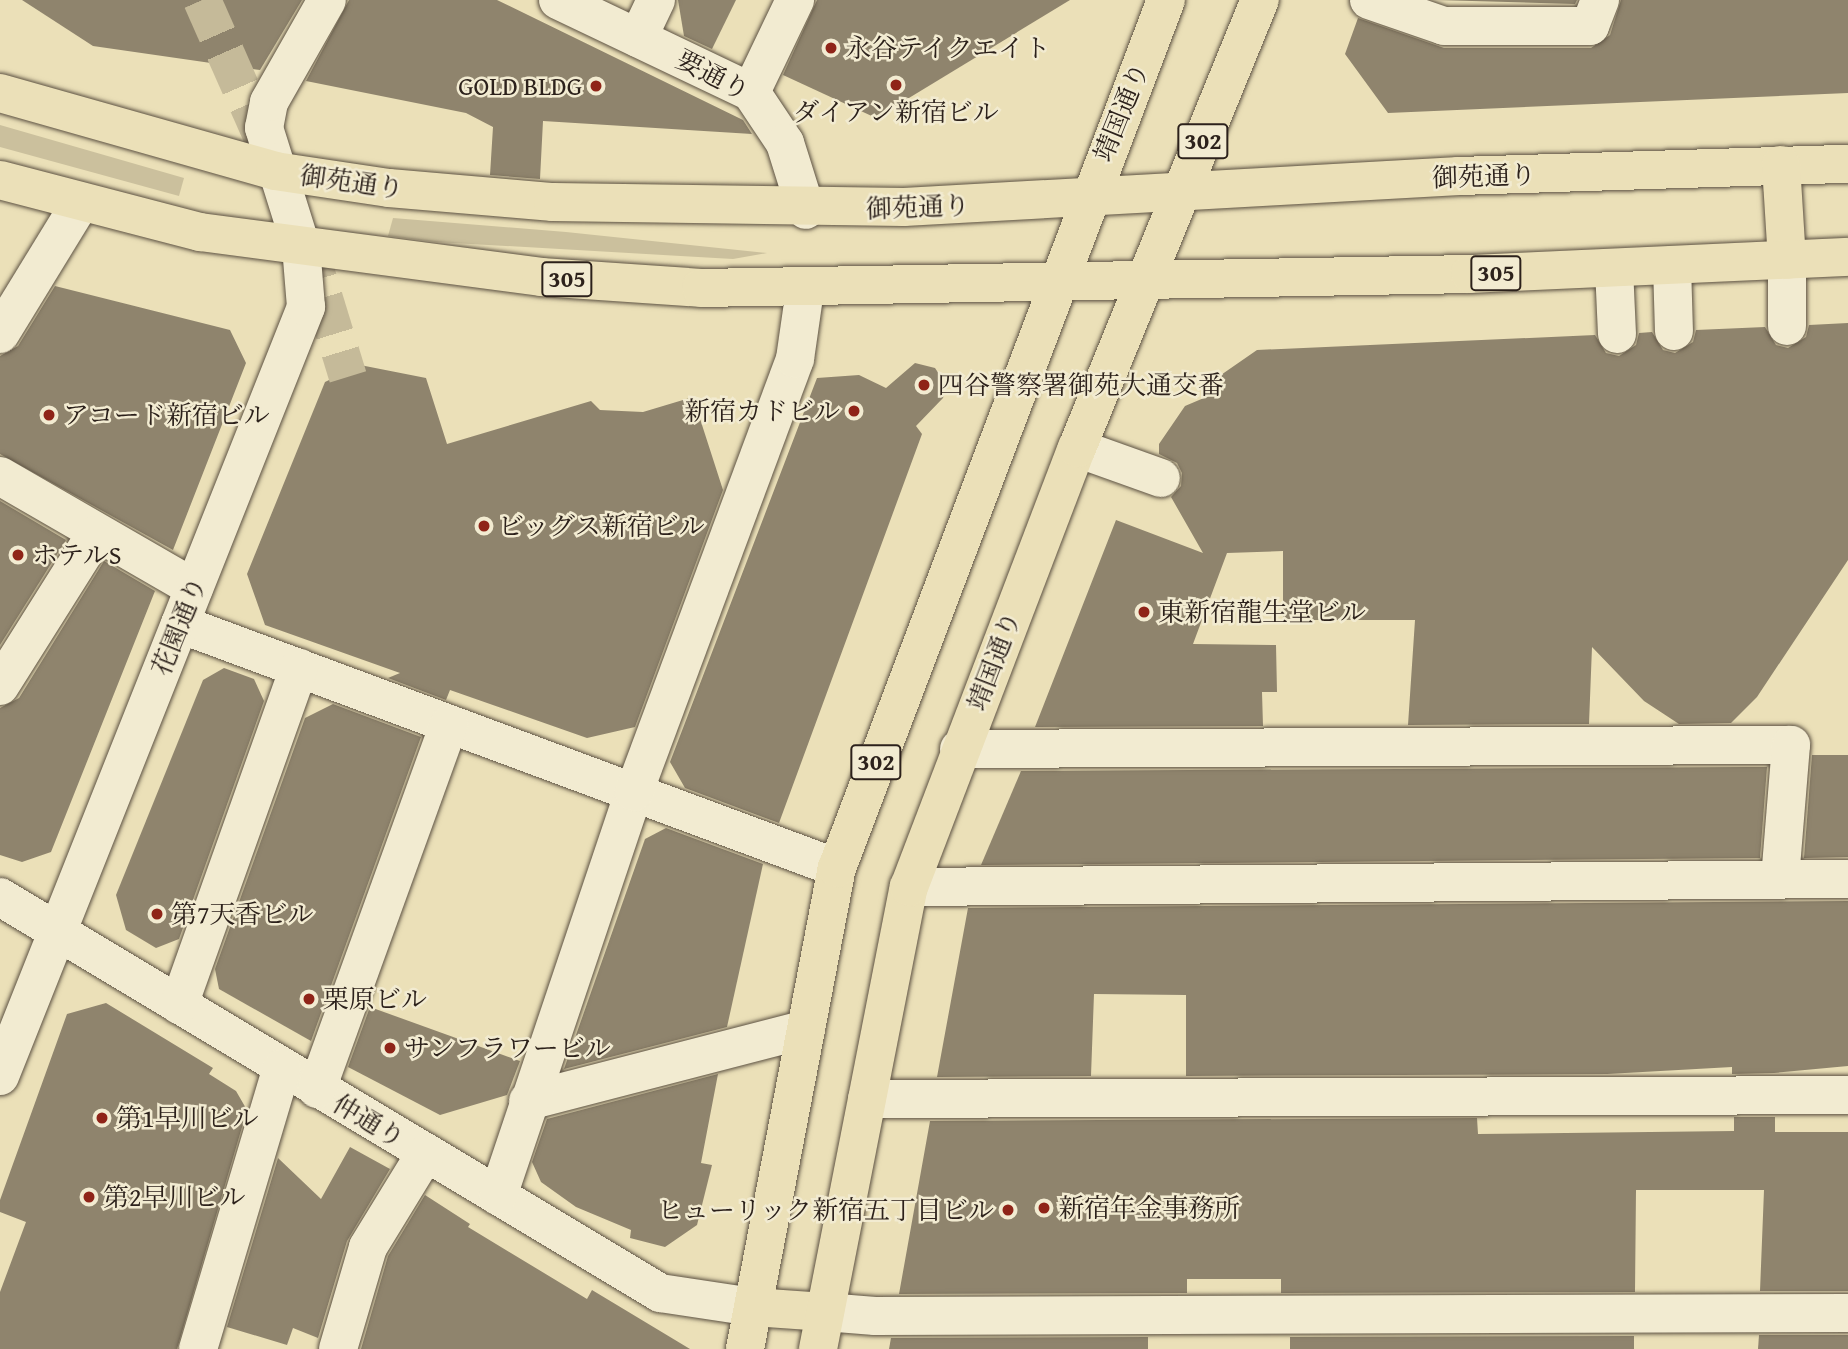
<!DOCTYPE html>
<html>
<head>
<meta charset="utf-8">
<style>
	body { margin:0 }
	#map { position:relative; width:1848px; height:1349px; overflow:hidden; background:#ebe0b8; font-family:"Gentium Book Plus","Noto Serif JP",serif }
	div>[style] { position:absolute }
	.green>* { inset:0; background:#cbc09d }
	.building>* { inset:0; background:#8f846d }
	.minor-tunnel>* { height:38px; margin-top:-19px; transform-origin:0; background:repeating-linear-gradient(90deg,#c5ba99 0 38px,transparent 0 57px) }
	.roads { filter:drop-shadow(0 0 2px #5c5142) drop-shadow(0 0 2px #5c5142) }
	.minor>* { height:38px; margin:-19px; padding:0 19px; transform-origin:19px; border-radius:19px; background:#f2ebd1 }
	.major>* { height:38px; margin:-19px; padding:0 19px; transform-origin:19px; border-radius:19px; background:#ebe0b8 }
	.dots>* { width:19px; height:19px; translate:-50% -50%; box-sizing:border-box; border:4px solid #f2ebd1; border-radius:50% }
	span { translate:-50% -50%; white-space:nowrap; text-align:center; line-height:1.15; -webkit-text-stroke:5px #f2ebd1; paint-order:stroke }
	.shield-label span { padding:2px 5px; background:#f2ebd1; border:2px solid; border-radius:5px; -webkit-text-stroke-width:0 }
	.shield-label { font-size:24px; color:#2c211b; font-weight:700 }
	.poi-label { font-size:26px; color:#2c211b }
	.left { translate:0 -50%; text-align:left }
	.right { translate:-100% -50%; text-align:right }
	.street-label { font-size:26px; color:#2c211b }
</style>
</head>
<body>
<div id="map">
	<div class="green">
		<i style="clip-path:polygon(0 125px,184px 178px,179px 196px,0 147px)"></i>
		<i style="clip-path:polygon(393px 218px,566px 232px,767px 253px,733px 259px,436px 242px,388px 236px)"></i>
	</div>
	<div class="building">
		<i style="clip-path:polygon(22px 0,302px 0,260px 70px,93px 46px)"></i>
		<i style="clip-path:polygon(349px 0,497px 0,743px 120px,752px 134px,543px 121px,540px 179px,490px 175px,493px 127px,466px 113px,306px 81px)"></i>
		<i style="clip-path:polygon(678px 0,736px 0,712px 49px,684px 36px)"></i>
		<i style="clip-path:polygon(817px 0,1070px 0,876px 118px,783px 75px)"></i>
		<i style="clip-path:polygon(1436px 0,1577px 0,1575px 4px)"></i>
		<i style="clip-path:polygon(1621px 0,1848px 0,1848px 93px,1388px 113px,1345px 54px,1358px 18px,1444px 48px,1591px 48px,1610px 35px)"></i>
		<i style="clip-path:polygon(55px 286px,230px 330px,246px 363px,173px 550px,0 454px,0 356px,18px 346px)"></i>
		<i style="clip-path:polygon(1848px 323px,1848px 560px,1757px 697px,1731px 723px,1679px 724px,1644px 701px,1592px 647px,1589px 724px,1408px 725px,1415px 620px,1283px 620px,1283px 551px,1227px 553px,1193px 644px,1276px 645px,1277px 692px,1262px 692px,1263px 726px,1035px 727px,1116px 520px,1203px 553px,1171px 497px,1181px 486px,1182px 473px,1177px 463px,1159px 454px,1159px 444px,1185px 406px,1218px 392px,1218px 377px,1257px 350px,1595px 335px,1606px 353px,1619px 356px,1636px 345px,1639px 333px,1652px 332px,1663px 350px,1675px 353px,1693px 342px,1696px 330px,1765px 327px,1776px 345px,1788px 348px,1806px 337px,1809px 325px)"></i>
		<i style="clip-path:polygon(915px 363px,935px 368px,947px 386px,943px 398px,916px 426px,922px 434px,779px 823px,685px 788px,670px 762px,817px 378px,859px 375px,886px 388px)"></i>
		<i style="clip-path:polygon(360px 365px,426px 378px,447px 444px,591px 401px,600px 410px,643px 412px,693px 397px,723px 490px,635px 727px,587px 738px,450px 690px,446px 700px,388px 678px,400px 673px,265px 625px,247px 574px,325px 382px)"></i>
		<i style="clip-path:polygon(0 501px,66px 540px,0 645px)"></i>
		<i style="clip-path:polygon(104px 561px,155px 591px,51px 852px,22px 862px,0 855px,0 708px,19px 698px)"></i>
		<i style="clip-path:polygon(224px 668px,254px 679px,264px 701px,179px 939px,156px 948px,126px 930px,116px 895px,203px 680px)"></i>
		<i style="clip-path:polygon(333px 704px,421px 737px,311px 1041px,219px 989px,215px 969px,305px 718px)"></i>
		<i style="clip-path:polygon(1812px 755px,1848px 755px,1848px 857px,1804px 858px)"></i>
		<i style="clip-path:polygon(1747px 767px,1767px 767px,1760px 858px,981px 865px,1021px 771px)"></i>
		<i style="clip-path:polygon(666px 828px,763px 864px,727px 1027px,564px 1069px,645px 839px)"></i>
		<i style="clip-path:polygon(1848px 901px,1848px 1066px,1774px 1073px,1732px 1074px,1732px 1067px,1607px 1074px,1186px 1076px,1186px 995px,1094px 994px,1091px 1076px,937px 1077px,968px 908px)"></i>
		<i style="clip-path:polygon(106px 1003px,213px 1068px,209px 1074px,236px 1091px,247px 1110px,177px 1349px,0 1349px,0 1292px,26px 1222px,0 1212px,0 1200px,67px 1014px)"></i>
		<i style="clip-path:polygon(370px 1007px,520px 1061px,507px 1095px,440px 1115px,348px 1067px)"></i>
		<i style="clip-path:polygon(718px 1074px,701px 1163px,712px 1165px,697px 1225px,665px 1247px,630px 1238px,631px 1230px,576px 1207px,541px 1182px,532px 1162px,547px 1119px)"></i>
		<i style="clip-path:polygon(1734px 1117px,1775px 1117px,1775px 1132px,1848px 1132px,1848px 1291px,1760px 1291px,1764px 1190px,1636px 1190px,1635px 1292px,1281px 1293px,1281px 1279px,1187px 1279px,1187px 1293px,899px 1294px,930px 1121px,1477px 1118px,1478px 1134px,1734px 1131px)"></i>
		<i style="clip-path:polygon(350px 1147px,390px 1169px,347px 1241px,318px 1338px,293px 1328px,287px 1345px,227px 1327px,278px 1158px,321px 1199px)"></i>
		<i style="clip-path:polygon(425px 1195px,470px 1224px,468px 1227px,587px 1299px,592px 1290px,690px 1349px,361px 1349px,388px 1256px)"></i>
		<i style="clip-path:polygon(1759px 1335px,1848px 1335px,1848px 1349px,1758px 1349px)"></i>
		<i style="clip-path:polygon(1634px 1336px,1634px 1349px,1290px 1349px,1290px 1337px)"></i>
		<i style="clip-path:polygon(1148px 1337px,1148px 1349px,889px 1349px,891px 1338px)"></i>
	</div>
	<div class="minor-tunnel">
		<i style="left:202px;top:0;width:166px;rotate:66.2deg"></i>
		<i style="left:307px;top:243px;width:140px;rotate:73deg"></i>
	</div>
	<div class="roads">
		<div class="minor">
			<i style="left:558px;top:0;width:214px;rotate:25.5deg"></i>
			<i style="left:751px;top:92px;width:61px;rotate:56.3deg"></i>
			<i style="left:785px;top:143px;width:70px;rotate:72.6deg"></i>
			<i style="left:1369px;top:0;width:79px;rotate:19.1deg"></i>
			<i style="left:1444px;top:26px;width:146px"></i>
			<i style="left:1590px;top:26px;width:28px;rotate:-69deg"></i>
			<i style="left:638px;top:38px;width:42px;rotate:-64.7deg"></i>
			<i style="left:751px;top:92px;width:102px;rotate:-64.4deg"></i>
			<i style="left:1672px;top:265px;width:66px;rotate:88.3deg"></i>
			<i style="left:1614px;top:268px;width:66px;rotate:87.4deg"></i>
			<i style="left:1787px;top:326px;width:66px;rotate:-90deg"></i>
			<i style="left:0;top:334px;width:155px;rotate:-58.5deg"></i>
			<i style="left:1077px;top:448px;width:89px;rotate:19.7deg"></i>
			<i style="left:0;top:476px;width:224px;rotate:30deg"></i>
			<i style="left:180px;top:624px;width:701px;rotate:20.37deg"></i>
			<i style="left:0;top:686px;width:178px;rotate:-57.8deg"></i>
			<i style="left:959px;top:749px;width:832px;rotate:-0.28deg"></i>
			<i style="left:1791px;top:745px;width:134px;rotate:94.7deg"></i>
			<i style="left:909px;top:887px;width:939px;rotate:-0.49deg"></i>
			<i style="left:0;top:897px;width:770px;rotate:30.96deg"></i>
			<i style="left:660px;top:1293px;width:94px;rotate:8.6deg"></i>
			<i style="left:179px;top:1005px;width:358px;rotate:-70.4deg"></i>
			<i style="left:0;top:1076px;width:828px;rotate:-68.3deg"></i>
			<i style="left:306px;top:307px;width:61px;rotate:-94.7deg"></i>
			<i style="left:301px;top:246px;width:124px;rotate:-107.4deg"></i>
			<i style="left:264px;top:128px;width:26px;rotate:-79deg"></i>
			<i style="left:269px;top:102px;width:117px;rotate:-60.4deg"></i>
			<i style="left:317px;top:1089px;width:388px;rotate:-70.1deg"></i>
			<i style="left:867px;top:1099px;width:981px;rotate:-0.23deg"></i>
			<i style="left:528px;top:1101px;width:287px;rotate:-14.5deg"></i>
			<i style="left:498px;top:1196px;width:426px;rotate:-71.4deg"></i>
			<i style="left:634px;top:792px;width:462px;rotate:-69.6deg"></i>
			<i style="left:795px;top:359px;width:70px;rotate:-81.8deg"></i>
			<i style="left:825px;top:1312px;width:50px;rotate:4.6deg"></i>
			<i style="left:875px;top:1316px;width:973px;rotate:-0.18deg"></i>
			<i style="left:198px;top:1349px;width:293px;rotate:-73.4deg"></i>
			<i style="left:338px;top:1349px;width:106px;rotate:-73.6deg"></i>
			<i style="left:368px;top:1247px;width:109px;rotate:-58.5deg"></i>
		</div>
		<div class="major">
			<i style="left:0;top:93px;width:286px;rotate:15.8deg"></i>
			<i style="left:275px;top:171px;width:115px;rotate:8.5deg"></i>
			<i style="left:389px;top:188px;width:165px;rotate:4.9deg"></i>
			<i style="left:553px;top:202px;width:351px;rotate:0.8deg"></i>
			<i style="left:904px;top:207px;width:556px;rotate:-3.2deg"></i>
			<i style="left:1459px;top:176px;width:389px;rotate:-1.8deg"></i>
			<i style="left:1781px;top:165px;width:95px;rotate:86.4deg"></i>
			<i style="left:0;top:180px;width:207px;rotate:14.6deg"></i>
			<i style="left:200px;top:232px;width:344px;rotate:7.5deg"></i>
			<i style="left:541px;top:277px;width:160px;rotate:3.9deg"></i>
			<i style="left:701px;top:288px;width:769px;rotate:-1.04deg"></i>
			<i style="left:1470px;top:274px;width:378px;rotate:-2.6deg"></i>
			<i style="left:753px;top:1307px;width:72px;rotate:4deg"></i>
			<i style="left:745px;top:1349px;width:490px;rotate:-79.2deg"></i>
			<i style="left:837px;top:868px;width:928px;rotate:-69.24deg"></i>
			<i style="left:818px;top:1349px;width:471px;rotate:-78.9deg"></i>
			<i style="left:909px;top:887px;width:470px;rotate:-69.1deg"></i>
			<i style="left:1077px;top:448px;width:484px;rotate:-67.8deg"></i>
		</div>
	</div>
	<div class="dots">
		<i style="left:831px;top:48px;background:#8f2418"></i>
		<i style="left:896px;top:85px;background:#8f2418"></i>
		<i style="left:596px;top:86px;background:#8f2418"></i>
		<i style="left:924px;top:385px;background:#8f2418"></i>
		<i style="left:854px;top:411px;background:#8f2418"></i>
		<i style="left:49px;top:415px;background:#8f2418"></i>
		<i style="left:484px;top:526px;background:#8f2418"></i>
		<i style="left:18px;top:555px;background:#8f2418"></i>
		<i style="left:1144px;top:612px;background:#8f2418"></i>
		<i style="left:157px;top:914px;background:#8f2418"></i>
		<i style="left:309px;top:999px;background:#8f2418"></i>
		<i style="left:390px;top:1048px;background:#8f2418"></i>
		<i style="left:102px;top:1118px;background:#8f2418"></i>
		<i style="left:89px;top:1197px;background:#8f2418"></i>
		<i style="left:1044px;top:1208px;background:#8f2418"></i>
		<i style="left:1008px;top:1210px;background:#8f2418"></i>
	</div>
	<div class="shield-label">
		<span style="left:1203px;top:141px">302</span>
		<span style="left:1496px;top:273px">305</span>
		<span style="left:567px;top:279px">305</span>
		<span style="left:876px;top:762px">302</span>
	</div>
	<div class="poi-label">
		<span class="left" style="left:845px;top:48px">永谷テイクエイト</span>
		<span class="right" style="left:582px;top:86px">GOLD BLDG</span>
		<span style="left:896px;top:112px">ダイアン新宿ビル</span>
		<span class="left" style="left:938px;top:385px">四谷警察署御苑大通交番</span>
		<span class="right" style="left:840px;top:411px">新宿カドビル</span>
		<span class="left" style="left:63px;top:415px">アコード新宿ビル</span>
		<span class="left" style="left:498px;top:526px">ビッグス新宿ビル</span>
		<span class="left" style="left:32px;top:555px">ホテルS</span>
		<span class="left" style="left:1158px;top:612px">東新宿龍生堂ビル</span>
		<span class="left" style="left:171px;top:914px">第7天香ビル</span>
		<span class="left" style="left:323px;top:999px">栗原ビル</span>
		<span class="left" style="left:404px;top:1048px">サンフラワービル</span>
		<span class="left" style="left:116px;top:1118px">第1早川ビル</span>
		<span class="left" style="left:103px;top:1197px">第2早川ビル</span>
		<span class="left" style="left:1058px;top:1208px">新宿年金事務所</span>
		<span class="right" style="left:994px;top:1210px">ヒューリック新宿五丁目ビル</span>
	</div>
	<div class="street-label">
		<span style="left:713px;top:75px;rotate:27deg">要通り</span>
		<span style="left:1121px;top:112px;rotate:-68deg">靖国通り</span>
		<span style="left:1484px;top:176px;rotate:-2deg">御苑通り</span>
		<span style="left:352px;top:182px;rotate:8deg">御苑通り</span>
		<span style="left:918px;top:207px;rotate:-2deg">御苑通り</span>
		<span style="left:179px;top:626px;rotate:-68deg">花園通り</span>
		<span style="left:994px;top:661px;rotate:-69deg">靖国通り</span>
		<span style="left:369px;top:1121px;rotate:31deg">仲通り</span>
	</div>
</div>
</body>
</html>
